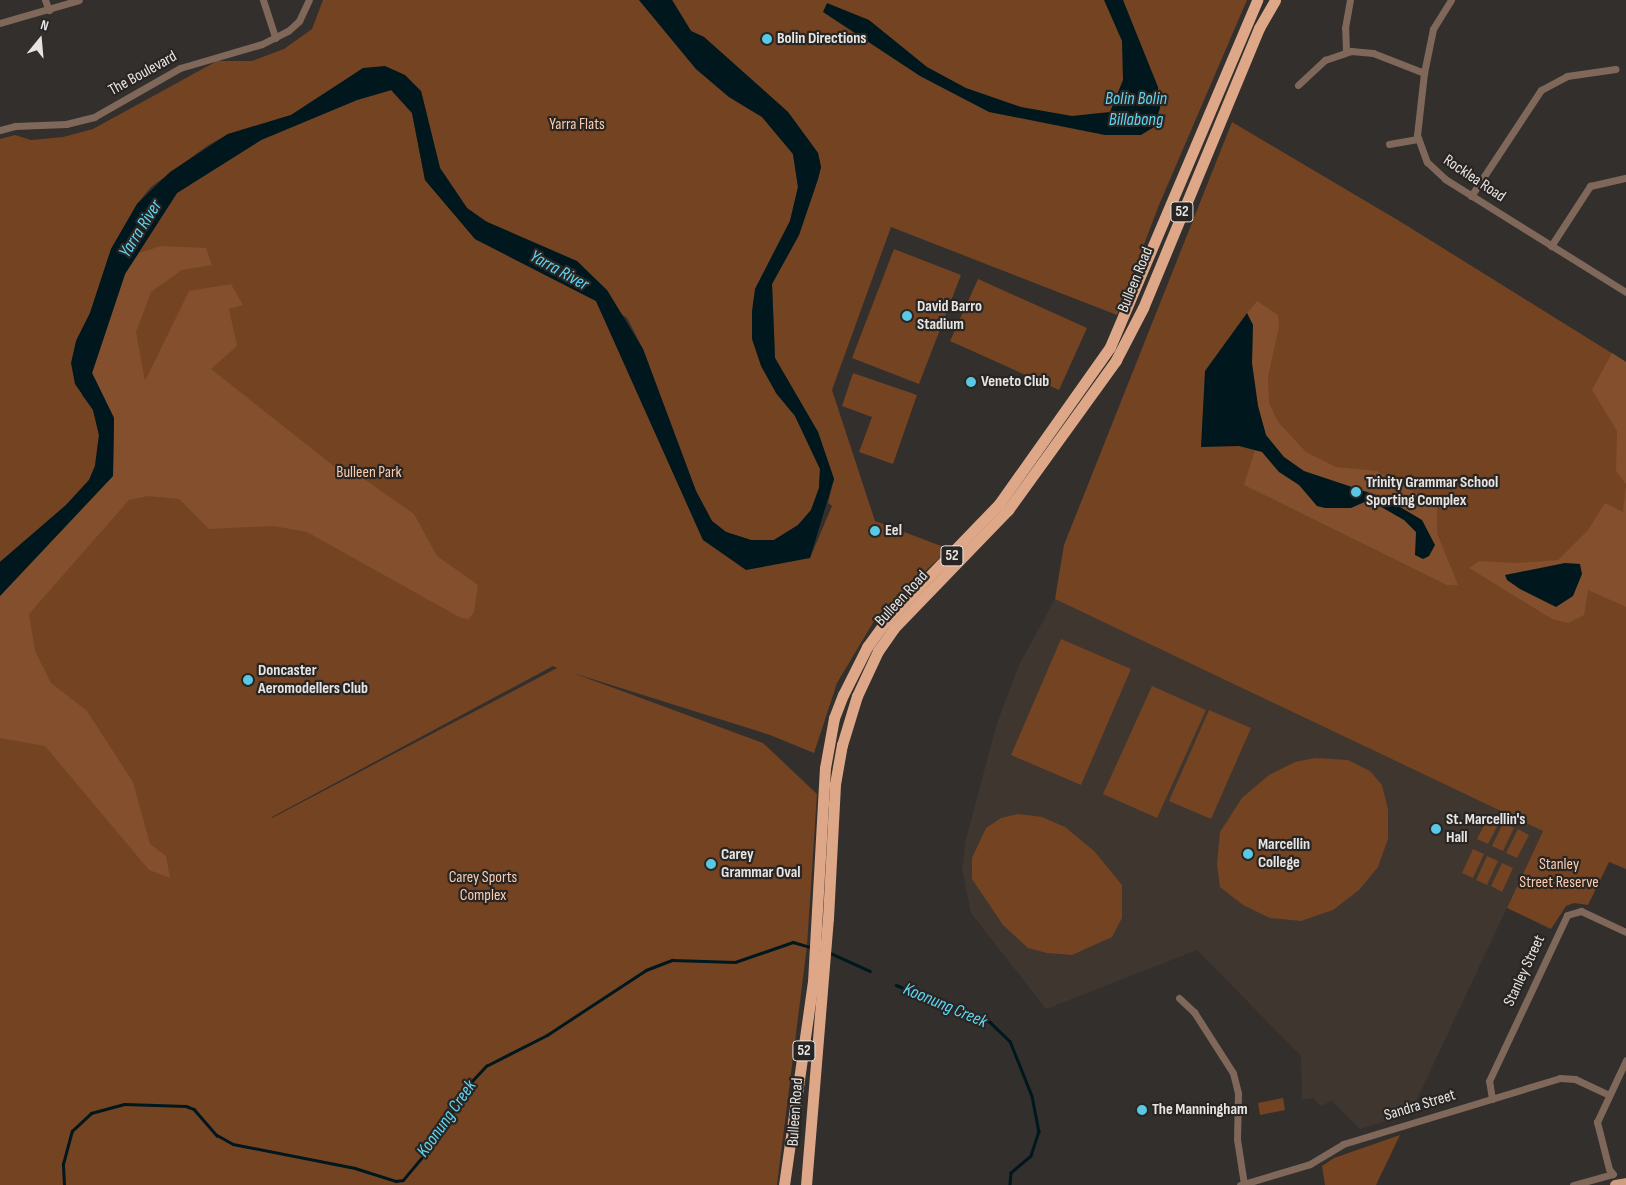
<!DOCTYPE html>
<html>
<head>
<meta charset="utf-8">
<style>
	body { margin:0 }
	#map { position:relative; width:1626px; height:1185px; overflow:hidden; background:#322f2d; font-family:"Sofia Sans Condensed",sans-serif }
	div>[style] { position:absolute }
	.built>* { inset:0; background:#3f3630 }
	.green>* { inset:0; background:#744322 }
	.forest>* { inset:0; background:#834f2d }
	.water>* { inset:0; background:#00171e }
	.stream>* { height:2.5px; margin:-1.25px; padding:0 1.25px; transform-origin:1.25px; border-radius:1.25px; background:#00171e }
	.minor>* { height:7px; margin:-3.5px; padding:0 3.5px; transform-origin:3.5px; border-radius:3.5px; background:#7f6759 }
	.primary>* { height:11px; margin:-5.5px; padding:0 5.5px; transform-origin:5.5px; border-radius:5.5px; background:#cf9e80 }
	.trunk>* { height:11px; margin:-5.5px; padding:0 5.5px; transform-origin:5.5px; border-radius:5.5px; background:#dea888 }
	.dots>* { width:14px; height:14px; translate:-50% -50%; box-sizing:border-box; border:2px solid #282523; border-radius:50% }
	span { translate:-50% -50%; white-space:nowrap; text-align:center; line-height:1.15; -webkit-text-stroke:4.5px #282523; paint-order:stroke }
	.shield-label span { padding:1px 4px; background:#282523; border:1px solid; border-radius:4px; -webkit-text-stroke-width:0 }
	.shield-label { font-size:15px; color:#e7e5e3; font-weight:700 }
	.poi-label { font-size:16px; color:#e7e5e3; font-weight:700 }
	.left { translate:0 -50%; text-align:left }
	.street-label { font-size:16px; color:#e7e5e3 }
	.park-label { font-size:16px; color:#fdccae }
	.water-label { font-size:18px; color:#5ed6f4; font-style:italic }
	.north { position:absolute; left:15px; top:15px; width:50px; height:50px; -webkit-text-stroke:4px #282523; paint-order:stroke; rotate:17deg; font-size:14px; font-weight:700; line-height:20px; text-align:center; color:#e7e5e3 }
	.north::after { content:''; display:block; margin:auto; width:18px; height:22px; background:#e7e5e3; clip-path:polygon(50% 0,100% 100%,50% 72%,0 100%) }
</style>
</head>
<body>
<div id="map">
	<div class="built">
		<i style="clip-path:polygon(1055px 599px,1543px 831px,1410px 1114px,1360px 1129px,1332px 1101px,1320px 1106px,1314px 1098px,1302px 1100px,1301px 1056px,1197px 950px,1046px 1009px,971px 913px,962px 869px,966px 839px,997px 723px,1019px 665px)"></i>
	</div>
	<div class="green">
		<i style="clip-path:polygon(323px 0,639px 0,696px 69px,729px 97px,762px 117px,793px 154px,798px 187px,790px 221px,755px 289px,776px 393px,795px 416px,820px 469px,819px 488px,811px 510px,798px 525px,774px 540px,751px 540px,726px 532px,712px 521px,696px 491px,643px 349px,627px 318px,467px 208px,440px 168px,421px 91px,363px 69px,291px 115px,228px 134px,207px 146px,151px 187px,137px 204px,111px 249px,90px 313px,76px 341px,82px 395px,93px 410px,99px 435px,95px 466px,89px 480px,66px 505px,0 562px,0 139px,15px 135px,31px 140px,63px 137px,93px 129px,217px 61px,252px 61px,284px 49px,312px 29px)"></i>
		<i style="clip-path:polygon(evenodd,672px 0,1247px 0,1159px 205px,1117px 315px,891px 227px,832px 390px,875px 521px,949px 549px,877px 616px,837px 683px,814px 753px,770px 735px,573px 673px,763px 743px,817px 794px,807px 946px,777px 1185px,0 1185px,0 596px,113px 476px,125px 274px,177px 193px,261px 140px,357px 100px,392px 90px,412px 113px,425px 180px,475px 239px,596px 301px,703px 540px,810px 558px,832px 506px,828px 503px,834px 479px,818px 432px,775px 358px,772px 284px,799px 235px,818px 179px,821px 167px,818px 153px,788px 112px,704px 37px,691px 31px,672px 0,553px 666px,557px 668px,272px 818px,272px 817px,553px 666px)"></i>
		<i style="clip-path:polygon(1232px 122px,1401px 222px,1626px 362px,1626px 869px,1609px 862px,1588px 905px,1574px 903px,1566px 906px,1551px 929px,1507px 908px,1543px 831px,1055px 599px,1064px 545px)"></i>
		<i style="clip-path:polygon(894px 249px,961px 275px,919px 384px,852px 358px)"></i>
		<i style="clip-path:polygon(978px 279px,1087px 328px,1059px 390px,950px 341px)"></i>
		<i style="clip-path:polygon(853px 373px,917px 395px,893px 464px,859px 452px,872px 417px,842px 406px)"></i>
		<i style="clip-path:polygon(1061px 639px,1131px 669px,1081px 785px,1011px 755px)"></i>
		<i style="clip-path:polygon(1152px 686px,1206px 710px,1157px 818px,1103px 794px)"></i>
		<i style="clip-path:polygon(1209px 710px,1251px 728px,1211px 819px,1169px 801px)"></i>
		<i style="clip-path:polygon(1315px 758px,1348px 760px,1370px 771px,1382px 785px,1388px 809px,1388px 839px,1378px 867px,1359px 890px,1333px 910px,1301px 921px,1270px 918px,1243px 905px,1220px 887px,1217px 864px,1220px 832px,1242px 798px,1269px 775px,1295px 762px)"></i>
		<i style="clip-path:polygon(1018px 814px,1042px 817px,1065px 827px,1094px 851px,1122px 885px,1122px 918px,1112px 937px,1072px 955px,1047px 953px,1028px 948px,1003px 925px,972px 879px,972px 858px,986px 828px,1001px 818px)"></i>
		<i style="clip-path:polygon(1489px 816px,1500px 821px,1488px 844px,1477px 839px)"></i>
		<i style="clip-path:polygon(1503px 823px,1514px 828px,1503px 851px,1492px 846px)"></i>
		<i style="clip-path:polygon(1518px 829px,1529px 835px,1517px 858px,1506px 853px)"></i>
		<i style="clip-path:polygon(1473px 849px,1484px 854px,1473px 878px,1462px 873px)"></i>
		<i style="clip-path:polygon(1487px 856px,1498px 861px,1487px 885px,1476px 880px)"></i>
		<i style="clip-path:polygon(1502px 863px,1513px 868px,1502px 892px,1491px 886px)"></i>
		<i style="clip-path:polygon(1283px 1098px,1285px 1110px,1260px 1115px,1258px 1103px)"></i>
		<i style="clip-path:polygon(1400px 1135px,1376px 1185px,1325px 1185px,1322px 1166px,1334px 1158px)"></i>
	</div>
	<div class="forest">
		<i style="clip-path:polygon(161px 246px,206px 248px,212px 265px,182px 270px,151px 292px,136px 332px,145px 381px,189px 291px,231px 284px,243px 305px,229px 309px,237px 346px,211px 369px,340px 471px,350px 469px,414px 514px,437px 556px,478px 585px,474px 612px,469px 619px,461px 618px,307px 532px,273px 526px,209px 529px,179px 499px,148px 496px,129px 500px,29px 614px,35px 651px,51px 683px,87px 711px,133px 782px,150px 844px,166px 856px,170px 878px,149px 870px,45px 746px,0 738px,0 596px,113px 476px,114px 418px,92px 373px,125px 274px,139px 253px)"></i>
		<i style="clip-path:polygon(1257px 301px,1278px 315px,1279px 326px,1268px 377px,1269px 403px,1278px 422px,1306px 452px,1336px 467px,1377px 471px,1437px 505px,1437px 533px,1458px 585px,1447px 585px,1244px 485px,1255px 450px,1266px 435px,1258px 406px,1252px 363px,1253px 325px,1247px 313px)"></i>
		<i style="clip-path:polygon(1612px 353px,1626px 362px,1626px 484px,1616px 471px,1617px 431px,1592px 390px)"></i>
		<i style="clip-path:polygon(1626px 485px,1626px 607px,1588px 590px,1584px 615px,1568px 623px,1552px 619px,1469px 568px,1479px 561px,1516px 563px,1558px 560px,1588px 530px,1605px 503px,1623px 512px)"></i>
	</div>
	<div class="water">
		<i style="clip-path:polygon(639px 0,672px 0,691px 31px,704px 37px,788px 112px,818px 153px,821px 167px,818px 179px,799px 235px,772px 284px,775px 358px,818px 432px,834px 479px,810px 558px,746px 570px,703px 540px,596px 301px,475px 239px,425px 180px,412px 113px,391px 90px,357px 100px,261px 140px,177px 193px,125px 274px,92px 373px,114px 418px,113px 476px,0 596px,0 562px,66px 505px,89px 480px,95px 466px,99px 435px,93px 410px,75px 384px,71px 363px,76px 341px,90px 313px,111px 249px,137px 204px,170px 172px,228px 134px,291px 115px,363px 68px,385px 66px,405px 75px,421px 91px,440px 168px,467px 208px,485px 221px,577px 261px,607px 290px,643px 349px,696px 491px,712px 521px,726px 532px,751px 540px,774px 540px,798px 525px,811px 510px,819px 488px,820px 469px,795px 416px,776px 393px,761px 366px,752px 339px,752px 311px,755px 289px,790px 221px,798px 187px,793px 154px,762px 117px,729px 97px,696px 69px)"></i>
		<i style="clip-path:polygon(1104px 0,1123px 0,1158px 87px,1160px 108px,1154px 127px,1141px 135px,1105px 135px,989px 112px,920px 76px,823px 12px,827px 3px,869px 20px,927px 67px,966px 88px,1021px 107px,1072px 116px,1110px 112px,1123px 80px,1122px 41px)"></i>
		<i style="clip-path:polygon(1247px 313px,1253px 325px,1252px 363px,1258px 406px,1266px 435px,1284px 457px,1304px 471px,1385px 498px,1422px 520px,1435px 545px,1429px 556px,1423px 559px,1415px 555px,1416px 532px,1404px 520px,1369px 500px,1351px 508px,1325px 508px,1317px 506px,1299px 485px,1279px 472px,1262px 452px,1239px 446px,1201px 447px,1205px 371px)"></i>
		<i style="clip-path:polygon(1565px 563px,1580px 564px,1582px 574px,1573px 596px,1556px 607px,1520px 589px,1507px 580px,1505px 575px)"></i>
	</div>
	<div class="stream">
		<i style="left:828px;top:952px;width:46px;rotate:24.3deg"></i>
		<i style="left:896px;top:985px;width:101px;rotate:21.5deg"></i>
		<i style="left:990px;top:1022px;width:28px;rotate:44deg"></i>
		<i style="left:1010px;top:1041px;width:59px;rotate:68.2deg"></i>
		<i style="left:1032px;top:1096px;width:36px;rotate:79deg"></i>
		<i style="left:1039px;top:1131px;width:26px;rotate:108deg"></i>
		<i style="left:1031px;top:1156px;width:26px;rotate:140deg"></i>
		<i style="left:1011px;top:1173px;width:12px;rotate:95deg"></i>
		<i style="left:64px;top:1185px;width:21px;rotate:-93deg"></i>
		<i style="left:63px;top:1164px;width:34px;rotate:-75deg"></i>
		<i style="left:72px;top:1131px;width:26px;rotate:-43deg"></i>
		<i style="left:91px;top:1113px;width:34px;rotate:-15deg"></i>
		<i style="left:124px;top:1104px;width:62px;rotate:1.8deg"></i>
		<i style="left:186px;top:1106px;width:9px;rotate:21deg"></i>
		<i style="left:194px;top:1109px;width:35px;rotate:49deg"></i>
		<i style="left:217px;top:1135px;width:18px;rotate:29deg"></i>
		<i style="left:233px;top:1144px;width:124px;rotate:11.1deg"></i>
		<i style="left:355px;top:1168px;width:43px;rotate:17.6deg"></i>
		<i style="left:396px;top:1181px;width:7px;rotate:-8deg"></i>
		<i style="left:403px;top:1180px;width:47px;rotate:-50.2deg"></i>
		<i style="left:433px;top:1144px;width:74px;rotate:-58.2deg"></i>
		<i style="left:472px;top:1081px;width:21px;rotate:-47deg"></i>
		<i style="left:486px;top:1066px;width:68px;rotate:-26.9deg"></i>
		<i style="left:547px;top:1035px;width:118px;rotate:-33.3deg"></i>
		<i style="left:646px;top:970px;width:28px;rotate:-21deg"></i>
		<i style="left:672px;top:960px;width:63px;rotate:1.8deg"></i>
		<i style="left:735px;top:962px;width:61px;rotate:-19deg"></i>
		<i style="left:793px;top:942px;width:18px;rotate:16deg"></i>
	</div>
	<div class="minor">
		<i style="left:45px;top:0;width:11px;rotate:68deg"></i>
		<i style="left:263px;top:0;width:40px;rotate:72deg"></i>
		<i style="left:1451px;top:0;width:34px;rotate:122deg"></i>
		<i style="left:1433px;top:29px;width:45px;rotate:101.6deg"></i>
		<i style="left:1424px;top:73px;width:62px;rotate:96.4deg"></i>
		<i style="left:1417px;top:135px;width:29px;rotate:70deg"></i>
		<i style="left:1427px;top:162px;width:25px;rotate:43deg"></i>
		<i style="left:1445px;top:179px;width:213px;rotate:32deg"></i>
		<i style="left:0;top:23px;width:82px;rotate:-16.2deg"></i>
		<i style="left:1346px;top:51px;width:23px;rotate:-92deg"></i>
		<i style="left:1345px;top:28px;width:28px;rotate:-80deg"></i>
		<i style="left:1298px;top:85px;width:37px;rotate:-43deg"></i>
		<i style="left:1325px;top:60px;width:28px;rotate:-19deg"></i>
		<i style="left:1351px;top:51px;width:22px;rotate:5deg"></i>
		<i style="left:1373px;top:53px;width:55px;rotate:21.4deg"></i>
		<i style="left:0;top:130px;width:16px;rotate:-15deg"></i>
		<i style="left:15px;top:126px;width:51px;rotate:-2.2deg"></i>
		<i style="left:66px;top:124px;width:29px;rotate:-14deg"></i>
		<i style="left:94px;top:117px;width:99px;rotate:-29.7deg"></i>
		<i style="left:180px;top:68px;width:85px;rotate:-16.3deg"></i>
		<i style="left:262px;top:44px;width:29px;rotate:-27deg"></i>
		<i style="left:288px;top:31px;width:15px;rotate:-42deg"></i>
		<i style="left:299px;top:21px;width:23px;rotate:-65deg"></i>
		<i style="left:1389px;top:144px;width:29px;rotate:-10deg"></i>
		<i style="left:1471px;top:196px;width:127px;rotate:-56.6deg"></i>
		<i style="left:1541px;top:90px;width:30px;rotate:-28deg"></i>
		<i style="left:1567px;top:76px;width:49px;rotate:-8.3deg"></i>
		<i style="left:1551px;top:246px;width:72px;rotate:-57deg"></i>
		<i style="left:1590px;top:186px;width:37px;rotate:-13deg"></i>
		<i style="left:1179px;top:998px;width:21px;rotate:43deg"></i>
		<i style="left:1194px;top:1012px;width:72px;rotate:57.4deg"></i>
		<i style="left:1233px;top:1073px;width:21px;rotate:76deg"></i>
		<i style="left:1238px;top:1093px;width:46px;rotate:91.2deg"></i>
		<i style="left:1237px;top:1139px;width:46px;rotate:81.2deg"></i>
		<i style="left:1492px;top:1099px;width:18px;rotate:-99deg"></i>
		<i style="left:1489px;top:1081px;width:183px;rotate:-64.8deg"></i>
		<i style="left:1567px;top:915px;width:15px;rotate:-16deg"></i>
		<i style="left:1581px;top:911px;width:50px;rotate:25deg"></i>
		<i style="left:1613px;top:1174px;width:6px;rotate:-129deg"></i>
		<i style="left:1609px;top:1169px;width:49px;rotate:-104.3deg"></i>
		<i style="left:1597px;top:1122px;width:68px;rotate:-64.9deg"></i>
		<i style="left:1240px;top:1185px;width:73px;rotate:-16.7deg"></i>
		<i style="left:1310px;top:1164px;width:39px;rotate:-31deg"></i>
		<i style="left:1343px;top:1144px;width:227px;rotate:-16.9deg"></i>
		<i style="left:1560px;top:1078px;width:15px;rotate:4deg"></i>
		<i style="left:1575px;top:1079px;width:38px;rotate:25deg"></i>
		<i style="left:1573px;top:1185px;width:41px;rotate:-15.4deg"></i>
	</div>
	<div class="primary">
		<i style="left:1615px;top:1185px;width:11px;rotate:-10deg"></i>
	</div>
	<div class="trunk">
		<i style="left:784px;top:1185px;width:205px;rotate:-81.9deg"></i>
		<i style="left:813px;top:982px;width:214px;rotate:-86.8deg"></i>
		<i style="left:825px;top:768px;width:51px;rotate:-79.8deg"></i>
		<i style="left:834px;top:718px;width:25px;rotate:-69deg"></i>
		<i style="left:843px;top:695px;width:54px;rotate:-63.4deg"></i>
		<i style="left:867px;top:647px;width:31px;rotate:-54deg"></i>
		<i style="left:885px;top:622px;width:164px;rotate:-46deg"></i>
		<i style="left:999px;top:504px;width:192px;rotate:-54.7deg"></i>
		<i style="left:1110px;top:347px;width:377px;rotate:-67deg"></i>
		<i style="left:806px;top:1185px;width:268px;rotate:-85.3deg"></i>
		<i style="left:828px;top:918px;width:134px;rotate:-87deg"></i>
		<i style="left:835px;top:784px;width:40px;rotate:-80deg"></i>
		<i style="left:842px;top:745px;width:51px;rotate:-73deg"></i>
		<i style="left:857px;top:696px;width:50px;rotate:-65deg"></i>
		<i style="left:878px;top:651px;width:28px;rotate:-55deg"></i>
		<i style="left:894px;top:628px;width:164px;rotate:-46deg"></i>
		<i style="left:1008px;top:510px;width:185px;rotate:-54.2deg"></i>
		<i style="left:1116px;top:360px;width:59px;rotate:-62.6deg"></i>
		<i style="left:1143px;top:308px;width:303px;rotate:-67.5deg"></i>
		<i style="left:1259px;top:28px;width:32px;rotate:-60deg"></i>
	</div>
	<div class="dots">
		<i style="left:767px;top:39px;background:#59c8e5"></i>
		<i style="left:907px;top:316px;background:#59c8e5"></i>
		<i style="left:971px;top:382px;background:#59c8e5"></i>
		<i style="left:1356px;top:492px;background:#59c8e5"></i>
		<i style="left:875px;top:531px;background:#59c8e5"></i>
		<i style="left:248px;top:680px;background:#59c8e5"></i>
		<i style="left:1436px;top:829px;background:#59c8e5"></i>
		<i style="left:1248px;top:854px;background:#59c8e5"></i>
		<i style="left:711px;top:864px;background:#59c8e5"></i>
		<i style="left:1142px;top:1110px;background:#59c8e5"></i>
	</div>
	<div class="shield-label">
		<span style="left:1182px;top:212px">52</span>
		<span style="left:952px;top:556px">52</span>
		<span style="left:804px;top:1051px">52</span>
	</div>
	<div class="poi-label">
		<span class="left" style="left:777px;top:39px">Bolin Directions</span>
		<span class="left" style="left:917px;top:316px">David Barro<br>Stadium</span>
		<span class="left" style="left:981px;top:382px">Veneto Club</span>
		<span class="left" style="left:1366px;top:492px">Trinity Grammar School<br>Sporting Complex</span>
		<span class="left" style="left:885px;top:531px">Eel</span>
		<span class="left" style="left:258px;top:680px">Doncaster<br>Aeromodellers Club</span>
		<span class="left" style="left:1446px;top:829px">St. Marcellin's<br>Hall</span>
		<span class="left" style="left:1258px;top:854px">Marcellin<br>College</span>
		<span class="left" style="left:721px;top:864px">Carey<br>Grammar Oval</span>
		<span class="left" style="left:1152px;top:1110px">The Manningham</span>
	</div>
	<div class="street-label">
		<span style="left:143px;top:74px;rotate:-29deg">The Boulevard</span>
		<span style="left:1474px;top:179px;rotate:34deg">Rocklea Road</span>
		<span style="left:1136px;top:280px;rotate:-68deg">Bulleen Road</span>
		<span style="left:902px;top:599px;rotate:-47deg">Bulleen Road</span>
		<span style="left:1525px;top:971px;rotate:-65deg">Stanley Street</span>
		<span style="left:1420px;top:1106px;rotate:-17deg">Sandra Street</span>
		<span style="left:796px;top:1112px;rotate:-86deg">Bulleen Road</span>
	</div>
	<div class="park-label">
		<span style="left:577px;top:125px">Yarra Flats</span>
		<span style="left:369px;top:473px">Bulleen Park</span>
		<span style="left:1559px;top:874px">Stanley<br>Street Reserve</span>
		<span style="left:483px;top:887px">Carey Sports<br>Complex</span>
	</div>
	<div class="water-label">
		<span style="left:1136px;top:110px">Bolin Bolin<br>Billabong</span>
		<span style="left:141px;top:229px;rotate:-58deg">Yarra River</span>
		<span style="left:559px;top:271px;rotate:29deg">Yarra River</span>
		<span style="left:945px;top:1006px;rotate:23deg">Koonung Creek</span>
		<span style="left:447px;top:1119px;rotate:-55deg">Koonung Creek</span>
	</div>
	<div class="north">N</div>
</div>
</body>
</html>
